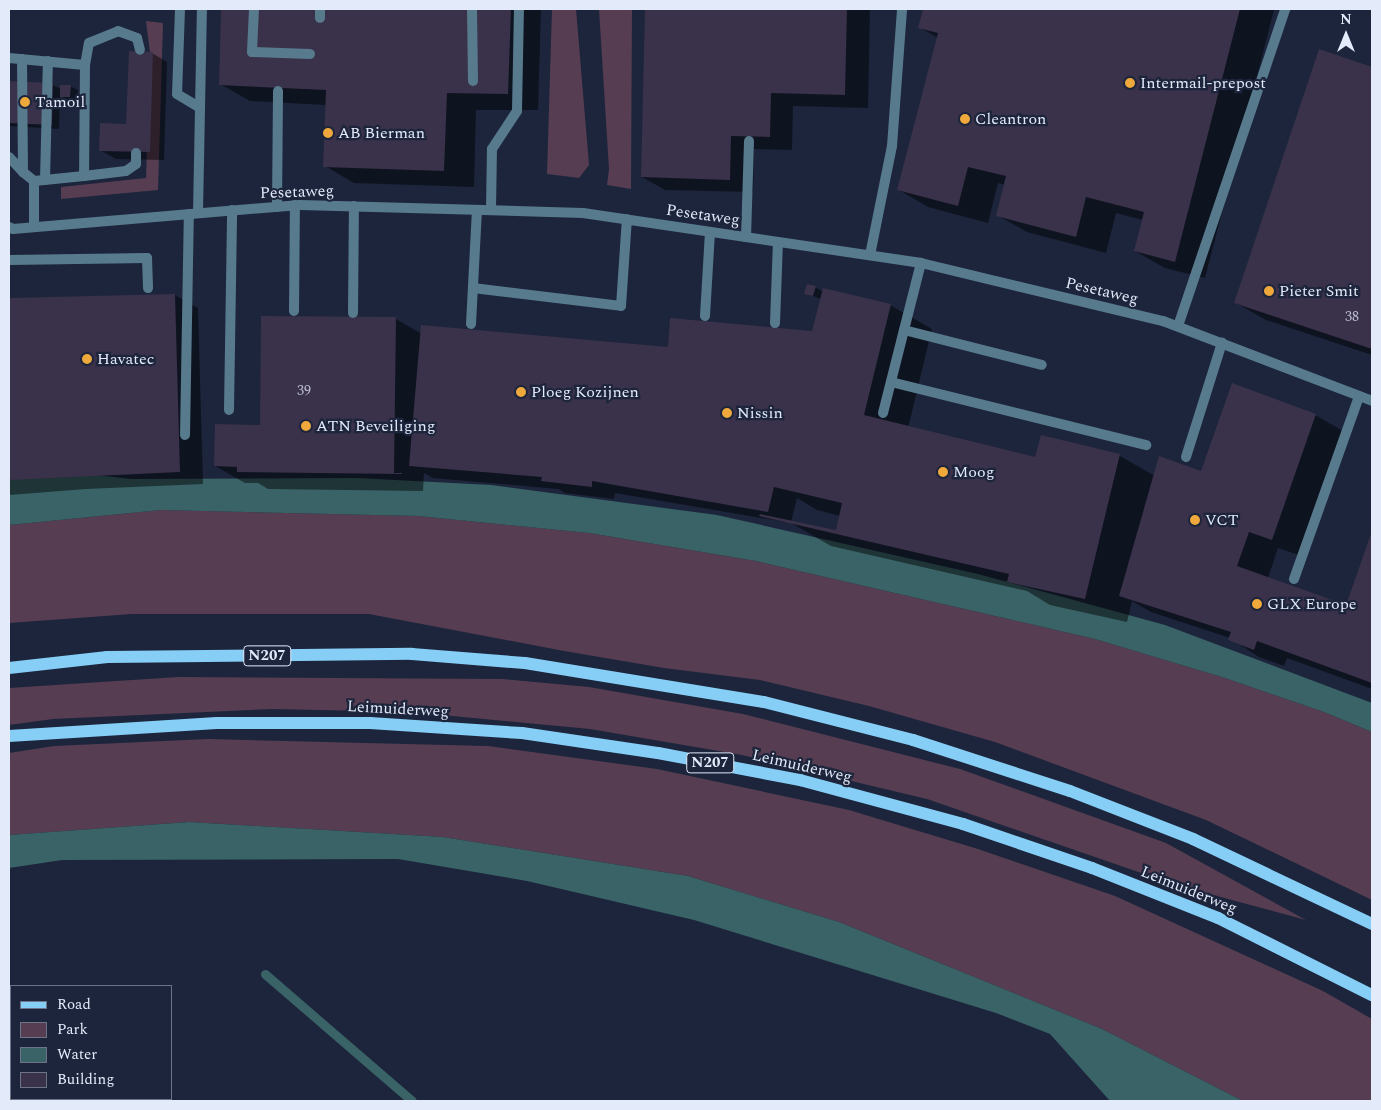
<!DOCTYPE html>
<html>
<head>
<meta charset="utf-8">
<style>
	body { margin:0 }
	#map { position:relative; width:1381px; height:1110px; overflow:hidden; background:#1c253c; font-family:Spectral,serif }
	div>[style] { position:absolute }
	.green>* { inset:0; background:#563d51 }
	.water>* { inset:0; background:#396366 }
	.shadow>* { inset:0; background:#0007 }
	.stream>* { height:9px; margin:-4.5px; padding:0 4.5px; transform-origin:4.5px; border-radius:4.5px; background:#396366 }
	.building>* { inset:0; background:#3a314a }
	.service>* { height:10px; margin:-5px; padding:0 5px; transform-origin:5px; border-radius:5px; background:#587a8d }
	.minor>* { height:10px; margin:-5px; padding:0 5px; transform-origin:5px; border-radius:5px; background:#587a8d }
	.primary>* { height:12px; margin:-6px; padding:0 6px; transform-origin:6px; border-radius:6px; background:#86cef6 }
	.dots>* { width:14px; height:14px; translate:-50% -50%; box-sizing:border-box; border:2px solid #1c253c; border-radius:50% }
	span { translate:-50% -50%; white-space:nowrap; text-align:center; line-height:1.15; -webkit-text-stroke:4.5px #1c253c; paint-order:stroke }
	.number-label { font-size:14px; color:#b9bcce }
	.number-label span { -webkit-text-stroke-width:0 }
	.shield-label span { padding:1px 4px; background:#1c253c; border:1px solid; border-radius:4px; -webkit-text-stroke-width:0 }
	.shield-label { font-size:15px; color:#e3eafa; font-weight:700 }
	.poi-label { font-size:16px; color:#e3eafa }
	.left { translate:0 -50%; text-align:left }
	.street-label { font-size:16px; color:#e3eafa }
	.frame { position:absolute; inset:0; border:10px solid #e3eafa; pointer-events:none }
	.legend { position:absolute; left:10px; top:985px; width:162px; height:115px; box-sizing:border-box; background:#1c253c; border:1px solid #6c7488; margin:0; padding:6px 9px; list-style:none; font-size:15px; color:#e3eafa }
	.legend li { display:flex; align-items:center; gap:10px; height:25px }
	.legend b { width:25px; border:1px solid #6c7488 }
	.north { position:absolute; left:1321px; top:10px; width:50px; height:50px; -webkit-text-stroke:4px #1c253c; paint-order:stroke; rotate:0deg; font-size:14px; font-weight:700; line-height:20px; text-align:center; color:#e3eafa }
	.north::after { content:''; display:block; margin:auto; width:18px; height:22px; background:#e3eafa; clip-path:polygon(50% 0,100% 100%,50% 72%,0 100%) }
</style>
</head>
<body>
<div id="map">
	<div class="green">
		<i style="clip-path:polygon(552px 9px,576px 9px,589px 165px,579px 178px,547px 174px)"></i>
		<i style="clip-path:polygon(599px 9px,632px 9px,631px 189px,607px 185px,609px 169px)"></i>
		<i style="clip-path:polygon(146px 21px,163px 23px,158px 190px,61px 199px,61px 187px,146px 178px,150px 53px)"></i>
		<i style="clip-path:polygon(161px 510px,418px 516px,589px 533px,756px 561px,1095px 639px,1225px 678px,1324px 712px,1372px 732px,1372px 900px,1206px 820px,995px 742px,869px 706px,760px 680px,664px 668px,564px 651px,369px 614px,132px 614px,9px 623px,9px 525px)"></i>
		<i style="clip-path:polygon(178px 677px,503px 679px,589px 687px,743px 714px,960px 769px,1166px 843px,1306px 920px,1176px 885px,927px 799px,742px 755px,590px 729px,410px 712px,273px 709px,53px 719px,9px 725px,9px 688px)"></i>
		<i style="clip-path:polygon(208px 739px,488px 746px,657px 769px,849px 810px,978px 849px,1115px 896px,1323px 991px,1372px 1019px,1372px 1101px,1243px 1101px,1102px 1029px,839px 922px,688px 876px,443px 837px,189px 822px,9px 835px,9px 753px,54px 746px)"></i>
	</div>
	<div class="water">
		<i style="clip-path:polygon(43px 469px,131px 479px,357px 478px,491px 485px,717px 515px,978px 574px,1165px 625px,1372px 703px,1372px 732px,1324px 712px,1225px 678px,1095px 639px,756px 561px,589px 533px,418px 516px,161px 510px,9px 525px,9px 470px)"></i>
		<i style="clip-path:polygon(189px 822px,443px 837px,688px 876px,839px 922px,1102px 1029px,1243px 1101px,1110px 1101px,1050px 1034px,996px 1013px,694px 920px,527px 881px,398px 859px,62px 860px,9px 868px,9px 835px)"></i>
	</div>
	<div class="shadow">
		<i style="clip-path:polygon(222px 9px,541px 9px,538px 110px,476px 110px,474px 187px,354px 183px,325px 166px,326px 105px,250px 101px,220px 84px)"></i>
		<i style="clip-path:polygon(646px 9px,870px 9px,868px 108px,793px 106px,792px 150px,754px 149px,753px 192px,665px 190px,642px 177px)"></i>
		<i style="clip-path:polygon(924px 9px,1274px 10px,1205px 278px,1165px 268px,1135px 251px,1143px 220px,1116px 213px,1106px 253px,1027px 232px,997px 215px,1005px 185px,998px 183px,988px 223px,928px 207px,899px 190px,938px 38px,919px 27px)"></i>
		<i style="clip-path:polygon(1319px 50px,1372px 68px,1372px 355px,1266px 320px,1236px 303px)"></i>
		<i style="clip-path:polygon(152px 53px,167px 62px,164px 160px,116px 159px,100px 150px,128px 125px)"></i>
		<i style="clip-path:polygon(9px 83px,53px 85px,62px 90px,70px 86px,78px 90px,77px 100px,69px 100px,60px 96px,59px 129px,9px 126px)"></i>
		<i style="clip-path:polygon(evenodd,815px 287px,823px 292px,890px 305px,932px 329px,908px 428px,1036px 459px,1042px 437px,1120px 456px,1155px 476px,1202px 472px,1315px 415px,1345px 432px,1302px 556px,1278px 548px,1268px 578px,1347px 606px,1372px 534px,1372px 689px,1287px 658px,1284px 666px,1259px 657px,1230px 638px,1151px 612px,1132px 601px,1127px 622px,1050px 605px,1027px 591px,831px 546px,791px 523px,615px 493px,614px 499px,565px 493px,558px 489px,433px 478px,424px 473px,423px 491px,268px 489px,258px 483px,245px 483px,215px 466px,261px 426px,396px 319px,422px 334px,669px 348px,813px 333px,821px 299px,806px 293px,815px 287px,797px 498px,817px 510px,840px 516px,837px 532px,791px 522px,797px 498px)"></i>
		<i style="clip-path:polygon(175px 295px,198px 308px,203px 484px,86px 489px,9px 495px,9px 300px)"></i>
	</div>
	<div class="stream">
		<i style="left:265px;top:974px;width:194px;rotate:40.8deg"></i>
	</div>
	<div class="building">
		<i style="clip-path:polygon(221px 9px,511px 9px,508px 94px,447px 93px,444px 171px,323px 167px,326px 90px,219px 85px)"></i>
		<i style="clip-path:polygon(645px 9px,847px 9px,845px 95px,771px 93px,770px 137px,731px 136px,730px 180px,641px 177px)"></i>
		<i style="clip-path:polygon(923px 9px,1240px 9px,1175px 262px,1134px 251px,1144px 212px,1086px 197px,1076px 237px,996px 216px,1006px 176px,968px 167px,958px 206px,897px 190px,938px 33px,918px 28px)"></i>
		<i style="clip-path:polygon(1319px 49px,1372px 67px,1372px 349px,1234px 303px)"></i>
		<i style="clip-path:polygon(129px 51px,153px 52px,150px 152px,99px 151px,100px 123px,126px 124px)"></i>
		<i style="clip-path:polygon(9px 81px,53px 83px,52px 125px,9px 123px)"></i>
		<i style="clip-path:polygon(60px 85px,71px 85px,70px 97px,60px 97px)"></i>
		<i style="clip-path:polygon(807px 284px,816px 286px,813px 296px,804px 294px)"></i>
		<i style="clip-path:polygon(823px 288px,891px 304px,864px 415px,1035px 457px,1041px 435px,1120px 454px,1085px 599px,1007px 582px,1009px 574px,759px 516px,760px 514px,836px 530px,842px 503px,774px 487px,768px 512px,592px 481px,592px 487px,541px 481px,542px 477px,409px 466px,421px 325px,668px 347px,670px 318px,812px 331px)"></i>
		<i style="clip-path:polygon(175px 294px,180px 472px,9px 480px,9px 298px)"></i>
		<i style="clip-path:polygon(261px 316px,396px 317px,394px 473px,402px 473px,402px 474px,237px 472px,237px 467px,214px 466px,215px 424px,260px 425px)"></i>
		<i style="clip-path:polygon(1232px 383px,1316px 414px,1272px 540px,1249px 532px,1237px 566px,1346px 605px,1372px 531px,1372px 683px,1257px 641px,1254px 650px,1228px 640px,1231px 632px,1119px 596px,1159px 456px,1201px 471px)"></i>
	</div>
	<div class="service">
		<i style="left:180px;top:9px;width:85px;rotate:92deg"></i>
		<i style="left:177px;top:94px;width:27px;rotate:31deg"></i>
		<i style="left:254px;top:9px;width:43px;rotate:92.7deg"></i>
		<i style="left:252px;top:52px;width:58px;rotate:2deg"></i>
		<i style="left:472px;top:9px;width:72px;rotate:89.2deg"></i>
		<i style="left:320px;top:18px;width:9px;rotate:-90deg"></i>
		<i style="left:9px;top:58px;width:76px;rotate:5.3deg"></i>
		<i style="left:85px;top:65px;width:111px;rotate:90.5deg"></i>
		<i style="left:84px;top:176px;width:50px;rotate:174.3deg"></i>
		<i style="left:34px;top:181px;width:46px;rotate:90deg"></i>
		<i style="left:22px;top:59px;width:113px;rotate:89.5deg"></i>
		<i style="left:23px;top:172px;width:14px;rotate:39deg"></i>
		<i style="left:85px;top:65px;width:22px;rotate:-80deg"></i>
		<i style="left:89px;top:43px;width:31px;rotate:-22deg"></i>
		<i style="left:118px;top:31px;width:20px;rotate:20deg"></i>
		<i style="left:137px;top:38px;width:12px;rotate:76deg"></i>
		<i style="left:9px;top:157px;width:21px;rotate:47deg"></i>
		<i style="left:84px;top:176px;width:42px;rotate:-6.8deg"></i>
		<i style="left:126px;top:171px;width:12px;rotate:-35deg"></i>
		<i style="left:136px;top:164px;width:11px;rotate:-90deg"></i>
		<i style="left:45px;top:180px;width:119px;rotate:-88.6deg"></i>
		<i style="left:277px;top:207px;width:116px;rotate:-89.5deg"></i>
		<i style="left:491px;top:210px;width:61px;rotate:-89.1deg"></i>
		<i style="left:492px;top:149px;width:45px;rotate:-56.7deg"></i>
		<i style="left:517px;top:111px;width:102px;rotate:-88.9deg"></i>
		<i style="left:198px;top:213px;width:204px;rotate:-88.9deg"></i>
		<i style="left:746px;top:237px;width:96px;rotate:-88.2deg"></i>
		<i style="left:870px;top:255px;width:111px;rotate:-78.6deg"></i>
		<i style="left:892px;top:146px;width:137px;rotate:-85.8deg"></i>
		<i style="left:9px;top:260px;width:138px;rotate:-0.8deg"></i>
		<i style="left:147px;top:258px;width:30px;rotate:88deg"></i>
		<i style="left:473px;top:288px;width:149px;rotate:6.9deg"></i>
		<i style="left:621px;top:306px;width:87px;rotate:-86.1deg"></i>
		<i style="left:294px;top:311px;width:106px;rotate:-89.5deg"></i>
		<i style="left:353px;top:313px;width:107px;rotate:-89.5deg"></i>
		<i style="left:705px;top:316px;width:84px;rotate:-86.6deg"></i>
		<i style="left:775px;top:323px;width:81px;rotate:-87.9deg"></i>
		<i style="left:471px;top:324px;width:114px;rotate:-87deg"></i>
		<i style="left:1178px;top:326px;width:335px;rotate:-71.3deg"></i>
		<i style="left:904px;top:330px;width:142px;rotate:14.2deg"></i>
		<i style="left:891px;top:382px;width:263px;rotate:13.9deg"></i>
		<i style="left:229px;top:410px;width:200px;rotate:-89.1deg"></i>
		<i style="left:883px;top:413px;width:155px;rotate:-75.8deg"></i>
		<i style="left:185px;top:435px;width:221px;rotate:-89deg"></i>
		<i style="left:1186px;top:457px;width:120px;rotate:-72.5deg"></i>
		<i style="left:1294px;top:579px;width:194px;rotate:-70.4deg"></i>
	</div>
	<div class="minor">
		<i style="left:9px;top:227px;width:4px;rotate:27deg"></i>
		<i style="left:13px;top:229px;width:288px;rotate:-4.8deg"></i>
		<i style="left:300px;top:205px;width:283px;rotate:1.6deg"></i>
		<i style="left:583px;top:213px;width:342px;rotate:8.4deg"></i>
		<i style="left:921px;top:263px;width:249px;rotate:13.5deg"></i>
		<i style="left:1163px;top:321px;width:224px;rotate:20.9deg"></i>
	</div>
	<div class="primary">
		<i style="left:9px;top:668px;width:99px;rotate:-6.4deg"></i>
		<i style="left:107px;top:657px;width:305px;rotate:-0.6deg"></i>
		<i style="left:412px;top:654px;width:113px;rotate:4.6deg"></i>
		<i style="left:525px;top:663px;width:242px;rotate:9.3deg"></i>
		<i style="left:764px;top:702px;width:154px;rotate:14.3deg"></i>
		<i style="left:913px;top:740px;width:165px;rotate:18deg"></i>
		<i style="left:1070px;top:791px;width:132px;rotate:21.3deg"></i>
		<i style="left:1193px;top:839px;width:198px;rotate:25.4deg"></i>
		<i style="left:9px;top:736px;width:208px;rotate:-3.6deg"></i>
		<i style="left:217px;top:723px;width:153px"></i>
		<i style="left:370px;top:723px;width:152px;rotate:3.8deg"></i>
		<i style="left:522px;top:733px;width:137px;rotate:8.4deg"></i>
		<i style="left:658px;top:753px;width:145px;rotate:10.8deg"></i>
		<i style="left:800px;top:780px;width:169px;rotate:15.1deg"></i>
		<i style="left:963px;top:824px;width:136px;rotate:18.8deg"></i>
		<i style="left:1092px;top:868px;width:136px;rotate:21.6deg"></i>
		<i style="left:1218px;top:918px;width:172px;rotate:26.6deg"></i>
	</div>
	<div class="dots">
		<i style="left:1130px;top:83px;background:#eea83c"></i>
		<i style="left:25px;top:102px;background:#eea83c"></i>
		<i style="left:965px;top:119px;background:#eea83c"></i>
		<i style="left:328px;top:133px;background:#eea83c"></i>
		<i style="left:1269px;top:291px;background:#eea83c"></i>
		<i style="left:87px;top:359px;background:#eea83c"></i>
		<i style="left:521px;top:392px;background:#eea83c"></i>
		<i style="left:727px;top:413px;background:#eea83c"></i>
		<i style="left:306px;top:426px;background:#eea83c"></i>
		<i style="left:943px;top:472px;background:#eea83c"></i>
		<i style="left:1195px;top:520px;background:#eea83c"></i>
		<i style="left:1257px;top:604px;background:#eea83c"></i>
	</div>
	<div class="number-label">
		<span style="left:1352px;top:317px">38</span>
		<span style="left:304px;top:391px">39</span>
	</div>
	<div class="shield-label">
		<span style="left:267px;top:656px">N207</span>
		<span style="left:710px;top:763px">N207</span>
	</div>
	<div class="poi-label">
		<span class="left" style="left:1140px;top:83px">Intermail-prepost</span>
		<span class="left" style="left:35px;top:102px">Tamoil</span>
		<span class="left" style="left:975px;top:119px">Cleantron</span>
		<span class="left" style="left:338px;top:133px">AB Bierman</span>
		<span class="left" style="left:1279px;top:291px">Pieter Smit</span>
		<span class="left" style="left:97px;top:359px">Havatec</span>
		<span class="left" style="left:531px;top:392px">Ploeg Kozijnen</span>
		<span class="left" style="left:737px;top:413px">Nissin</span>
		<span class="left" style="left:316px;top:426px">ATN Beveiliging</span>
		<span class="left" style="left:953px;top:472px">Moog</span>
		<span class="left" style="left:1205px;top:520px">VCT</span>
		<span class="left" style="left:1267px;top:604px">GLX Europe</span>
	</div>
	<div class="street-label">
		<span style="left:297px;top:192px;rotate:-2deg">Pesetaweg</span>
		<span style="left:703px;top:215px;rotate:8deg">Pesetaweg</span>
		<span style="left:1102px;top:291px;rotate:13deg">Pesetaweg</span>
		<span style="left:398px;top:709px;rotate:3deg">Leimuiderweg</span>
		<span style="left:802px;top:766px;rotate:13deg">Leimuiderweg</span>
		<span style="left:1189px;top:890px;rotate:22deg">Leimuiderweg</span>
	</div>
	<div class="frame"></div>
	<ul class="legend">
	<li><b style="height:6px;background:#86cef6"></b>Road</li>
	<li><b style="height:14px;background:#563d51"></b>Park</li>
	<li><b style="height:14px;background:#396366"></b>Water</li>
	<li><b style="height:14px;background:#3a314a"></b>Building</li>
	</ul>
	<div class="north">N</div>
</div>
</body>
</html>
